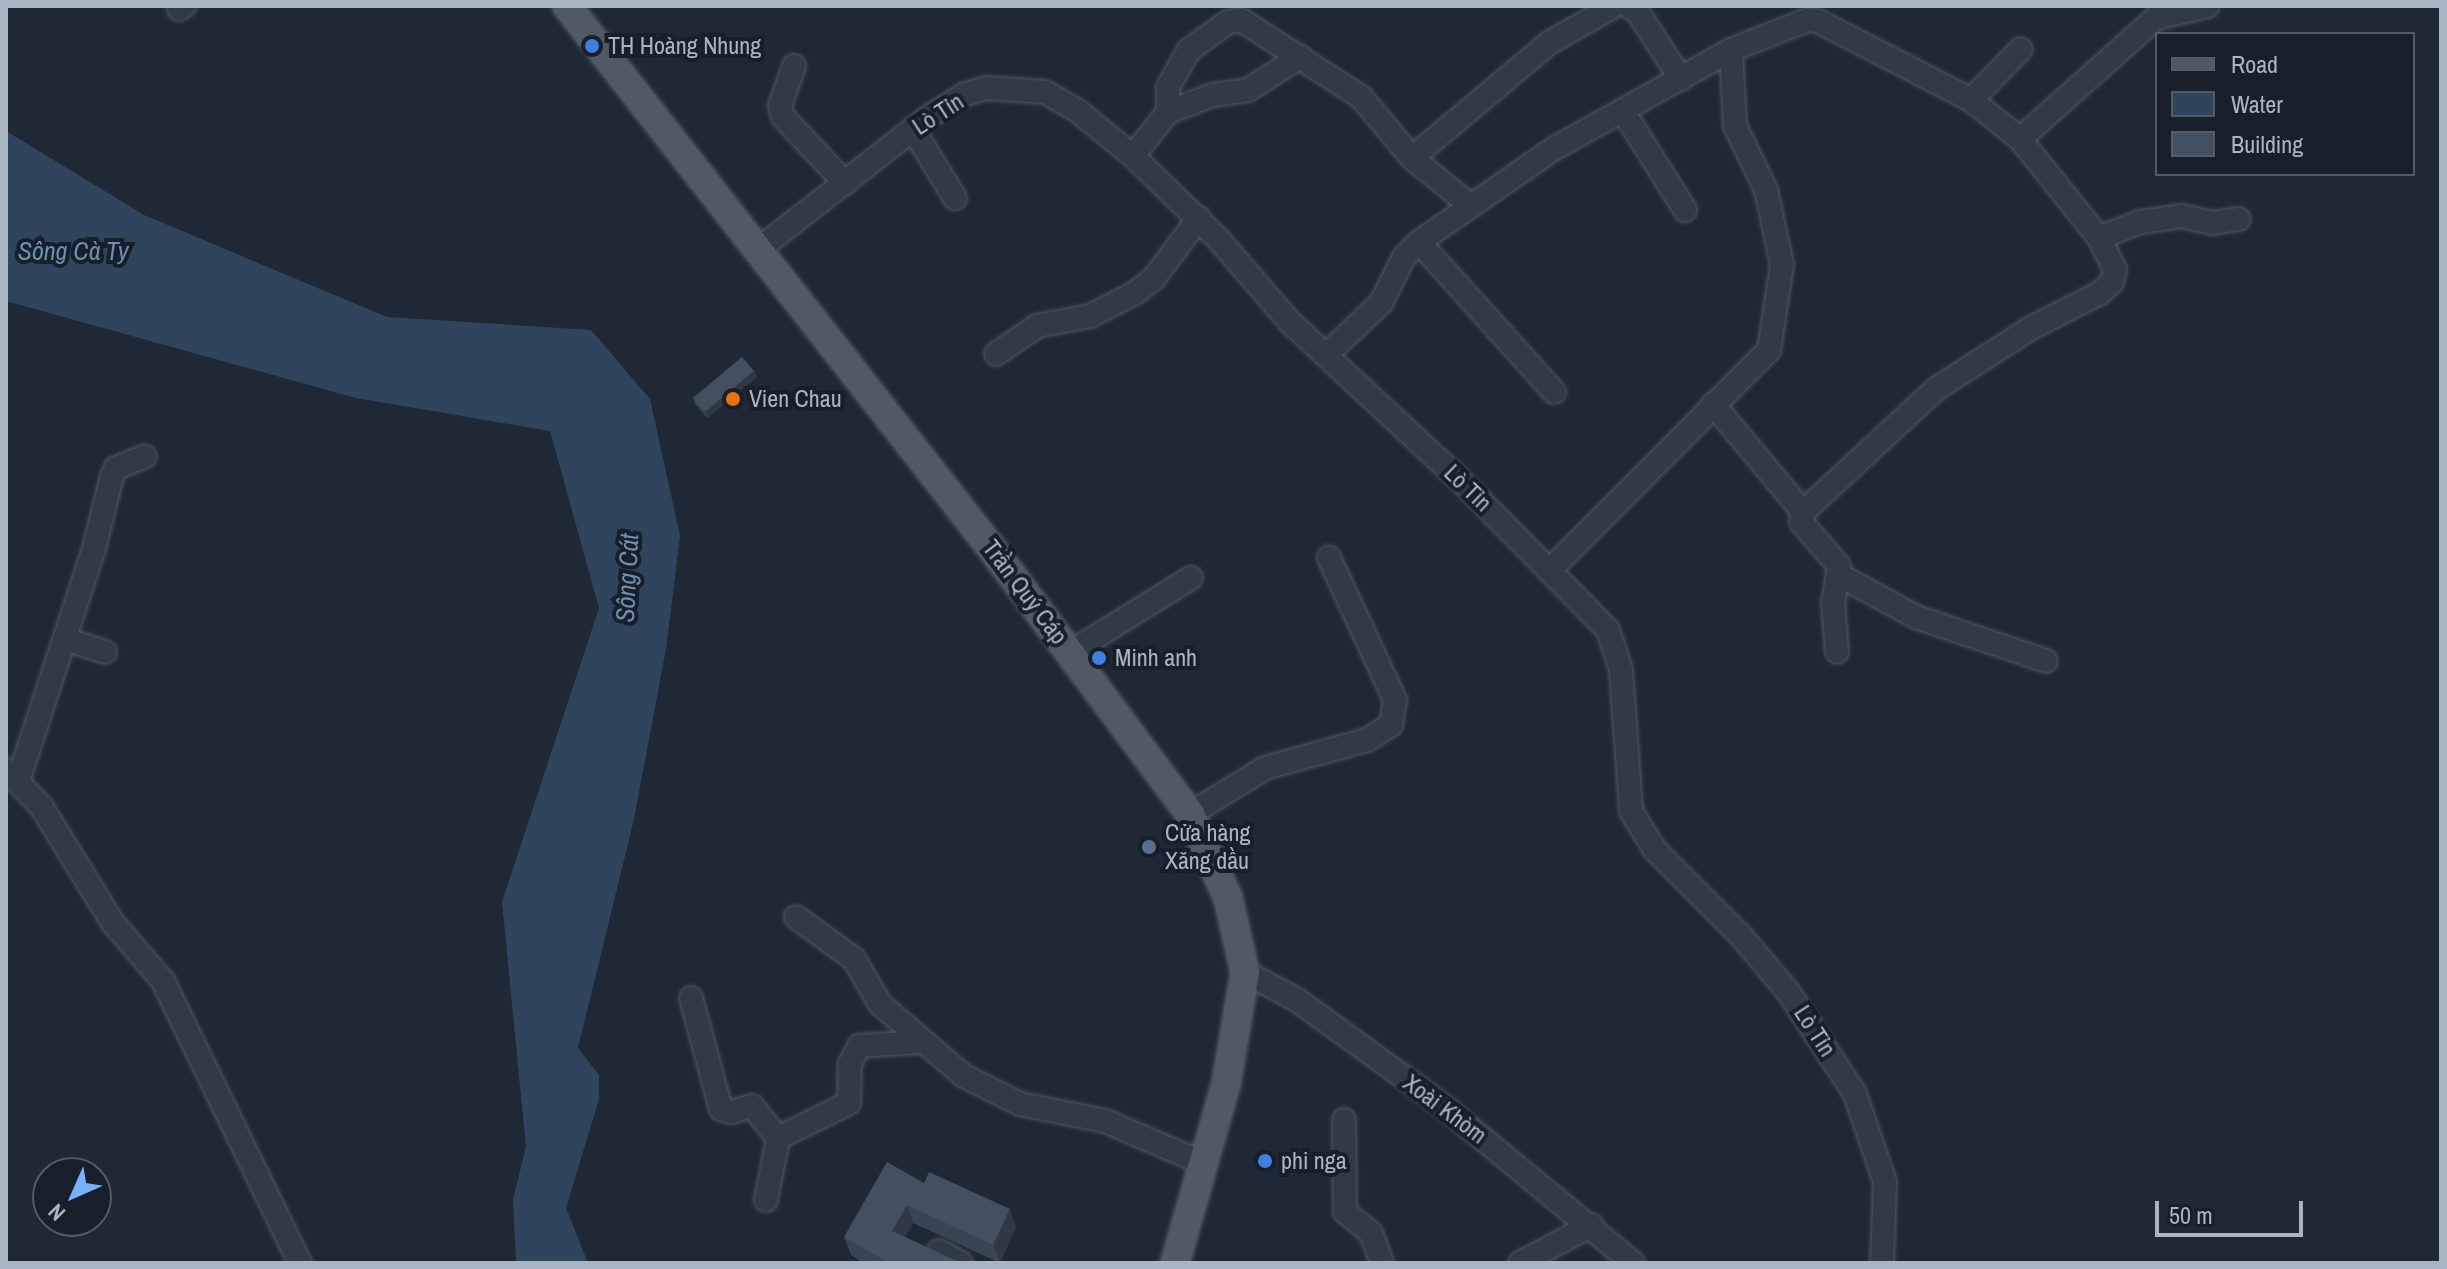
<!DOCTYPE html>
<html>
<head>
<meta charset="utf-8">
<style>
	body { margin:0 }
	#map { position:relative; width:2447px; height:1269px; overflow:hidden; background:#1e2935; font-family:"Archivo Narrow",sans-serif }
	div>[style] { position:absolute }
	.water>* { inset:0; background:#30455d }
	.roads { filter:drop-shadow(0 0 2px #4e5864) drop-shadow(0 0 2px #4e5864) }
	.minor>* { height:22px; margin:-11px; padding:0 11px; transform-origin:11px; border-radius:11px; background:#313b46 }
	.major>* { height:28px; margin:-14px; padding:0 14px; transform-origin:14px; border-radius:14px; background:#4f5a66 }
	.wall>* { inset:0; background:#3a4553 }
	.shaded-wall>* { inset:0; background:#2f3843 }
	.building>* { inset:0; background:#435060 }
	.dots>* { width:22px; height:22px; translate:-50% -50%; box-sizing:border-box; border:4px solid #17202a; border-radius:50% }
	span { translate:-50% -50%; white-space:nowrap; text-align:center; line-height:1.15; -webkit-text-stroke:8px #17202a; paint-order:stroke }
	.poi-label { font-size:24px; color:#aab5c3 }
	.left { translate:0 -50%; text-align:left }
	.street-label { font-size:24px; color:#aab5c3 }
	.water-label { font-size:26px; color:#718ead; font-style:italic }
	.frame { position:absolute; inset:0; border:8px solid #aab5c3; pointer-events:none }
	.legend { position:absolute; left:2155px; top:32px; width:260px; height:144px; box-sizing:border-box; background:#17202a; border:2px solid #525c67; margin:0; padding:10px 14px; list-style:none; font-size:24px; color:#aab5c3 }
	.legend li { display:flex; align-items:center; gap:16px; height:40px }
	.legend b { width:40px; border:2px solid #525c67 }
	.north { position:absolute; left:32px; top:1157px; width:80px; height:80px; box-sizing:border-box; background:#17202a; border:2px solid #525c67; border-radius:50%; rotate:225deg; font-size:22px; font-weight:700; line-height:32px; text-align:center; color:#aab5c3 }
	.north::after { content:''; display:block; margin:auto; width:28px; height:36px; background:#78b0fb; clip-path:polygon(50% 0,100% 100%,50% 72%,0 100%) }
	.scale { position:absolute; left:2155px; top:1201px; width:148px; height:36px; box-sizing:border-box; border:4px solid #aab5c3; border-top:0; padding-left:10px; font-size:24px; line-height:28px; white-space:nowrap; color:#aab5c3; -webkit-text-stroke:6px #17202a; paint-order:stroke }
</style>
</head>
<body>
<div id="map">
	<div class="water">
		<i style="clip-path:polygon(6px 131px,144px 215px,387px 317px,591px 330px,650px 399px,680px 536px,666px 649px,634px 819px,578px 1048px,599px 1075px,599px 1099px,566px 1208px,588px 1263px,516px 1263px,513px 1199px,526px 1147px,502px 902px,599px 608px,550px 431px,356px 398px,6px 301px)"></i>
	</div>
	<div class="roads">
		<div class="minor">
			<i style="left:1628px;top:6px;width:10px;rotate:29deg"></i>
			<i style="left:1637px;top:11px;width:81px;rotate:57.1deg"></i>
			<i style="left:179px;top:9px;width:6px;rotate:-31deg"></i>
			<i style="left:794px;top:66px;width:42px;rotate:109.3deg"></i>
			<i style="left:780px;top:106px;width:11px;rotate:75deg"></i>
			<i style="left:783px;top:117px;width:91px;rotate:46.8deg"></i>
			<i style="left:1971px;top:100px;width:71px;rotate:-45.6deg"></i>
			<i style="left:1623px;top:111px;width:117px;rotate:57.9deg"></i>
			<i style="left:1168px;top:112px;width:48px;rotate:-20.7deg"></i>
			<i style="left:1213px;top:95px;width:35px;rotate:-8deg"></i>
			<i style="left:1248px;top:90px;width:62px;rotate:-32.4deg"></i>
			<i style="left:913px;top:129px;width:81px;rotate:58.7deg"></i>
			<i style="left:2020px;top:139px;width:182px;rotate:-41.7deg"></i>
			<i style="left:2156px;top:18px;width:53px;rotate:-13deg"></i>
			<i style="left:1133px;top:156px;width:56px;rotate:-51.5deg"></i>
			<i style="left:1168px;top:112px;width:25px;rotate:-90deg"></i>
			<i style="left:1168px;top:87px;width:43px;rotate:-60.4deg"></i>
			<i style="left:1189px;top:50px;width:48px;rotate:-35.7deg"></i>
			<i style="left:1228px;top:22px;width:13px;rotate:-9deg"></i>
			<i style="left:1241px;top:20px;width:143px;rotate:32.7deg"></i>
			<i style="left:1361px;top:97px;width:80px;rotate:50.1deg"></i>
			<i style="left:1412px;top:158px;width:76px;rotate:39.1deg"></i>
			<i style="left:1412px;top:158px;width:179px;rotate:-40deg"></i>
			<i style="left:1549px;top:43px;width:75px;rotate:-29.6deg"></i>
			<i style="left:2099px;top:238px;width:44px;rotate:-21.3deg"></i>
			<i style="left:2140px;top:222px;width:42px;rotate:-8.1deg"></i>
			<i style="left:2182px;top:216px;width:32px;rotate:13deg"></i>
			<i style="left:2213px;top:223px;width:26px;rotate:-9deg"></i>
			<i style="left:1419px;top:242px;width:202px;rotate:48deg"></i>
			<i style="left:759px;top:249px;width:217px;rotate:-37.9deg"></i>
			<i style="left:930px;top:116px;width:39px;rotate:-32deg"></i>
			<i style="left:963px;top:95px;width:24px;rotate:-17deg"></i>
			<i style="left:986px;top:88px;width:59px;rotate:3.9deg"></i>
			<i style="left:1045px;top:92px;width:39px;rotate:30deg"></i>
			<i style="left:1079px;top:112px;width:70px;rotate:39.2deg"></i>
			<i style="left:1133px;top:156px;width:122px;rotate:44.3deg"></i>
			<i style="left:1220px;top:241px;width:107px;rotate:49.2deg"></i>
			<i style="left:1290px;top:322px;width:233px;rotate:42.9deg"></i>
			<i style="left:1461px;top:481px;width:209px;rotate:45.4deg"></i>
			<i style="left:1608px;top:630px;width:42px;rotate:72deg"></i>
			<i style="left:1621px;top:670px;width:141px;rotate:85.9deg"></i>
			<i style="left:1631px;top:811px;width:46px;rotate:58.4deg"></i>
			<i style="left:1655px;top:850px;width:123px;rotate:45deg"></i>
			<i style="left:1742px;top:937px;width:73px;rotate:50deg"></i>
			<i style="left:1789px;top:993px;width:121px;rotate:56.8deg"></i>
			<i style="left:1855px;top:1094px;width:93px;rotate:71.2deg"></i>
			<i style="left:1885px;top:1182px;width:81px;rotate:92.1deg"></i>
			<i style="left:996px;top:354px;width:50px;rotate:-34.3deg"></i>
			<i style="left:1037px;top:326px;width:54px;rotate:-10.7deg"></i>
			<i style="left:1090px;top:316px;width:51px;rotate:-27.1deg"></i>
			<i style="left:1135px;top:293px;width:24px;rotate:-38deg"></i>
			<i style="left:1154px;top:278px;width:75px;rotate:-53.1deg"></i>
			<i style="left:1326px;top:355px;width:76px;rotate:-43.4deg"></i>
			<i style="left:1381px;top:303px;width:51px;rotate:-63.4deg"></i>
			<i style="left:1404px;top:257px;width:21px;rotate:-45deg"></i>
			<i style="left:1419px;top:242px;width:165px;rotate:-34.7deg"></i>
			<i style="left:1555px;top:148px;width:201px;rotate:-29.1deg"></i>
			<i style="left:1731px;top:50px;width:82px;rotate:-21.5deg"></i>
			<i style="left:1807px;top:20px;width:11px;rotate:5deg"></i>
			<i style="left:1818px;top:21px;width:172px;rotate:27.3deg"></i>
			<i style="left:1971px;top:100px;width:63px;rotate:38.5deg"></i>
			<i style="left:2020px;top:139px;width:127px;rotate:51.4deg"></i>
			<i style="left:2099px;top:238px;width:35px;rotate:63deg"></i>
			<i style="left:2115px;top:269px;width:13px;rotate:103deg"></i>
			<i style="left:2112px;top:282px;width:16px;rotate:137deg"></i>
			<i style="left:2100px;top:293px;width:77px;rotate:153.1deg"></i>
			<i style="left:2031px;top:328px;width:113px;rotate:147.3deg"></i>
			<i style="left:1936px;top:389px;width:181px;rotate:137.2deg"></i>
			<i style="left:1803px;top:512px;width:10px;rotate:101deg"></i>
			<i style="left:1801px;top:522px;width:58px;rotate:49.2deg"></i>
			<i style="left:1839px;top:566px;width:36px;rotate:99deg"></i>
			<i style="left:1833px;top:602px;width:50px;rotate:85.4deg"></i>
			<i style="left:1713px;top:404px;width:141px;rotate:50.2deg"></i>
			<i style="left:1551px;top:569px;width:309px;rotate:-45.1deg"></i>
			<i style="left:1769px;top:350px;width:86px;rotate:-81.3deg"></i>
			<i style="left:1782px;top:265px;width:77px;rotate:-102deg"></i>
			<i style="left:1766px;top:190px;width:71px;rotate:-115.8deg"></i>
			<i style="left:1735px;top:126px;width:76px;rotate:-93deg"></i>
			<i style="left:1839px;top:575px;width:88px;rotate:28.6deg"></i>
			<i style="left:1916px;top:617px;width:137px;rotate:18.7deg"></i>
			<i style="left:65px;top:639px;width:42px;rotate:18deg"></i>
			<i style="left:1071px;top:652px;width:141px;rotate:-31.7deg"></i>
			<i style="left:6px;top:770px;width:50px;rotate:45.8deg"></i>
			<i style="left:41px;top:806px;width:137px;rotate:58.4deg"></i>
			<i style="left:113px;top:923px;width:77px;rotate:49.2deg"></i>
			<i style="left:163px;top:981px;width:314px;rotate:64.1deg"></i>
			<i style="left:18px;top:781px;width:244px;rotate:-71.9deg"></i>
			<i style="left:94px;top:549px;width:75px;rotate:-76.1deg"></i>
			<i style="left:112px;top:476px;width:9px;rotate:-63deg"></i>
			<i style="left:116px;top:468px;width:31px;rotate:-22deg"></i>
			<i style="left:1190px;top:814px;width:88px;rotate:-31.5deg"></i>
			<i style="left:1265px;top:768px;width:106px;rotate:-15.4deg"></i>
			<i style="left:1367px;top:740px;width:28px;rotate:-32deg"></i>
			<i style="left:1391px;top:725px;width:25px;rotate:-81deg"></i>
			<i style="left:1395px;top:700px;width:157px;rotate:-114.9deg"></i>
			<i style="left:796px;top:917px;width:72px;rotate:35.9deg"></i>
			<i style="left:854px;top:959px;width:52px;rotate:60deg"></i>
			<i style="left:880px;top:1004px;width:111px;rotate:40.6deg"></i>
			<i style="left:964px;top:1076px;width:63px;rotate:26.6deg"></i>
			<i style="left:1020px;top:1104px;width:87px;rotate:11.3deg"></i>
			<i style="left:1105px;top:1121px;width:109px;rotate:23.3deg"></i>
			<i style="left:1245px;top:972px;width:59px;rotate:28.3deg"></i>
			<i style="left:1297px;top:1000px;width:179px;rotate:35.9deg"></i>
			<i style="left:1442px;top:1105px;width:248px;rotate:39.6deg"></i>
			<i style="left:691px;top:998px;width:115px;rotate:74.9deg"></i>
			<i style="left:721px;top:1109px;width:10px;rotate:17deg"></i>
			<i style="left:731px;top:1112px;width:22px;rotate:-16deg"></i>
			<i style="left:752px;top:1106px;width:41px;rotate:50.9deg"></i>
			<i style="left:778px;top:1138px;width:79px;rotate:-26.2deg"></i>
			<i style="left:849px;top:1103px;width:39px;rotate:-89deg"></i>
			<i style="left:850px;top:1064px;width:20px;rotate:-63deg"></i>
			<i style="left:859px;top:1046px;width:62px;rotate:-3.7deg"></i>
			<i style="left:1344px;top:1120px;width:92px;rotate:89.4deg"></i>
			<i style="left:1345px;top:1212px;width:33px;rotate:39deg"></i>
			<i style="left:1371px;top:1233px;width:32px;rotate:70deg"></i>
			<i style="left:766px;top:1200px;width:63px;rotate:-79deg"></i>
			<i style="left:939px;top:1251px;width:25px;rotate:29deg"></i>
			<i style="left:1520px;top:1263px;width:81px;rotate:-27.8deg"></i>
		</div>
		<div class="major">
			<i style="left:567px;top:6px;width:701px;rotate:51.95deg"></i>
			<i style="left:999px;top:558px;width:319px;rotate:53.3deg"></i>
			<i style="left:1190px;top:814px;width:92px;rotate:65.7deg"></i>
			<i style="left:1228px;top:898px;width:76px;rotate:77.1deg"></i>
			<i style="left:1245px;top:972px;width:114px;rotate:99.6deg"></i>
			<i style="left:1226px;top:1084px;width:186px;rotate:105.9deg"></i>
		</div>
	</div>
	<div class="wall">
		<i style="clip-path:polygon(757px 377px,707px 418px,695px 404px,693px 398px)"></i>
		<i style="clip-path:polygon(924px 1183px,1016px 1227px,1000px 1263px,913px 1223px,905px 1237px,961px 1263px,864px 1263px,851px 1255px,844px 1237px)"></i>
	</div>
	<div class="shaded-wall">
		<i style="clip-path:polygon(754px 371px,757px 377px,707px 418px,705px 412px)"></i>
		<i style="clip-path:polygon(907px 1205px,913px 1223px,899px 1249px,892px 1231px)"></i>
		<i style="clip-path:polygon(1010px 1209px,1016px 1227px,1000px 1263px,993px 1245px)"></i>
	</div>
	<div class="building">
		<i style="clip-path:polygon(742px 357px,754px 371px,705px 412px,693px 398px)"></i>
		<i style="clip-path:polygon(887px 1162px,924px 1183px,929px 1172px,1010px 1209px,993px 1245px,907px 1205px,892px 1231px,961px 1263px,889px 1263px,844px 1237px)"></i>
	</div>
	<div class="dots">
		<i style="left:592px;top:46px;background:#3f7fe0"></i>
		<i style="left:733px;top:399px;background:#e8710a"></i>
		<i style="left:1099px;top:658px;background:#3f7fe0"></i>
		<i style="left:1149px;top:847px;background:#5c6f8a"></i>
		<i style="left:1265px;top:1161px;background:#3f7fe0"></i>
	</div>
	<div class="poi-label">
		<span class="left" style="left:608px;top:46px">TH Hoàng Nhung</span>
		<span class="left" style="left:749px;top:399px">Vien Chau</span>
		<span class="left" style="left:1115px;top:658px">Minh anh</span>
		<span class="left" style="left:1165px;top:847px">Cửa hàng<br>Xăng dầu</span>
		<span class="left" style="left:1281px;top:1161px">phi nga</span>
	</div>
	<div class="street-label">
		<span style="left:938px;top:114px;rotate:-33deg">Lò Tỉn</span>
		<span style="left:1468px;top:488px;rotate:44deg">Lò Tỉn</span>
		<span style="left:1025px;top:592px;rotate:53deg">Trần Quý Cáp</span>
		<span style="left:1815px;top:1031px;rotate:57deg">Lò Tỉn</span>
		<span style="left:1445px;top:1109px;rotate:37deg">Xoài Khòm</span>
	</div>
	<div class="water-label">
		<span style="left:73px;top:251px">Sông Cà Ty</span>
		<span style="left:627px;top:578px;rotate:-87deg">Sông Cát</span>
	</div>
	<div class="frame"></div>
	<ul class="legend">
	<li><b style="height:10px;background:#4f5a66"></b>Road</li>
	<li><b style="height:22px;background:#30455d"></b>Water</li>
	<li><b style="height:22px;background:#435060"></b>Building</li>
	</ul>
	<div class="north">N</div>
	<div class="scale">50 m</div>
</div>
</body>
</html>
